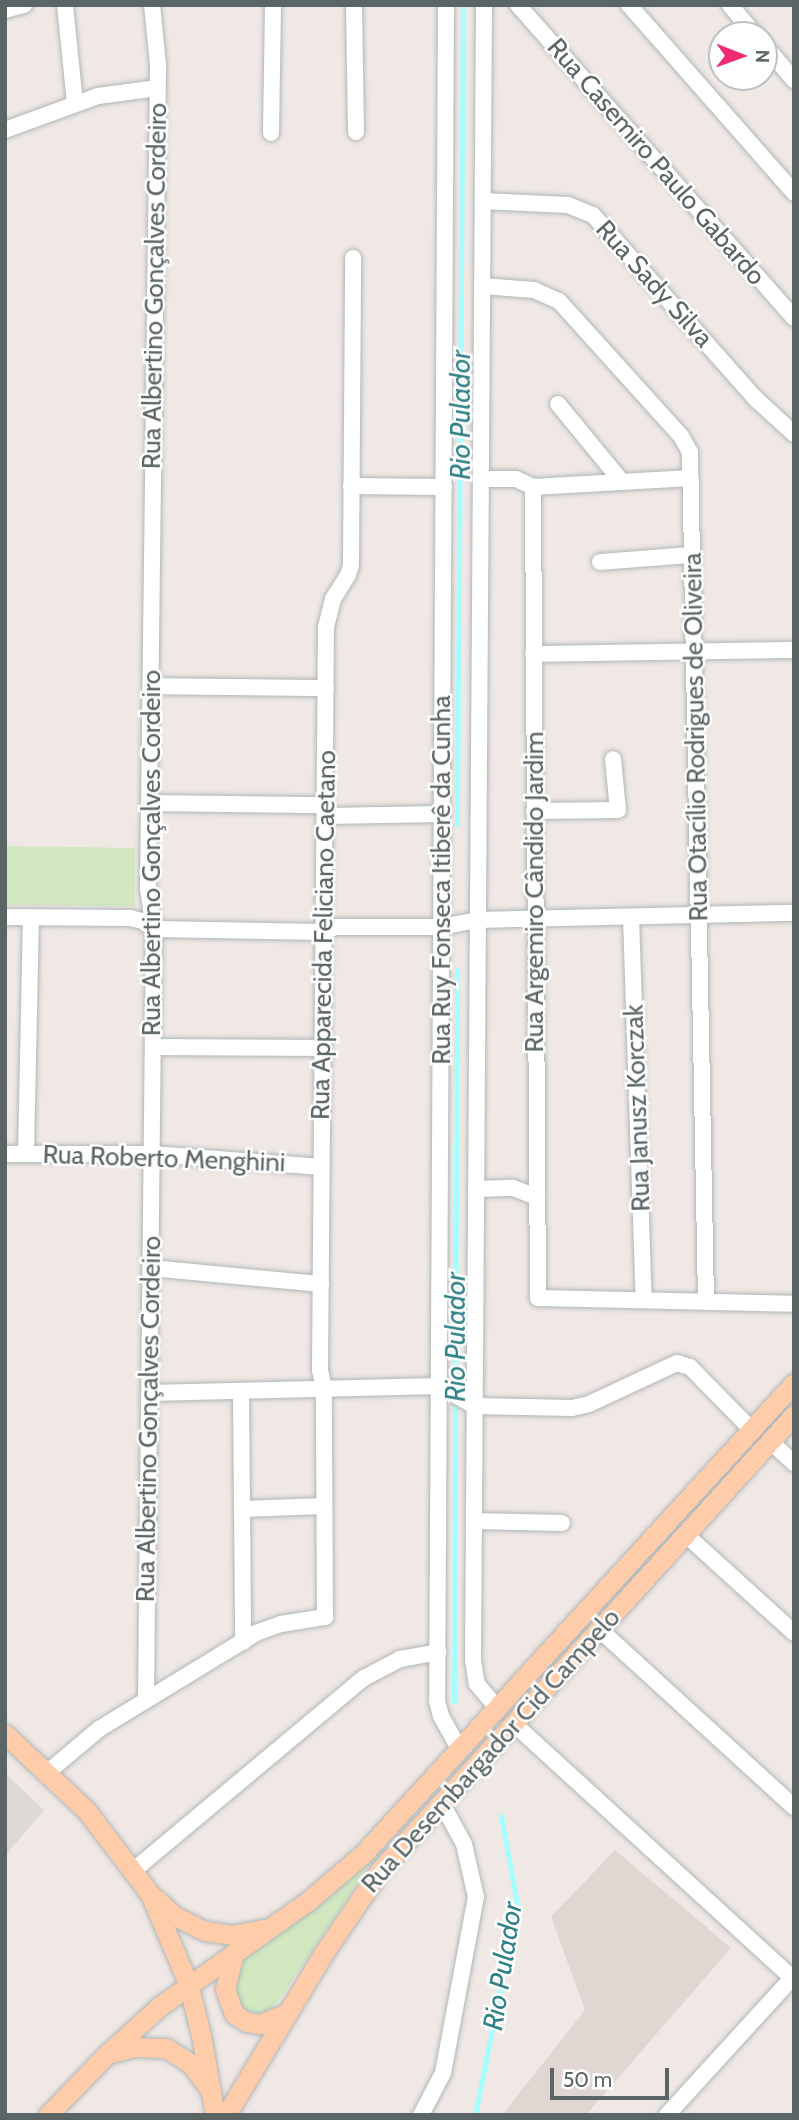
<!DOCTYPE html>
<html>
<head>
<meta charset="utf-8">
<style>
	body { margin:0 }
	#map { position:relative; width:799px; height:2120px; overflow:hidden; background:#efe8e4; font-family:Cabin,sans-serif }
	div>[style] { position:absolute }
	.industrial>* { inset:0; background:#ded9d7 }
	.education>* { inset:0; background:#e0d7d3 }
	.green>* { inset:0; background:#d1e8c0 }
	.stream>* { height:4.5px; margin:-2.25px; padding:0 2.25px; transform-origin:2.25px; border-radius:2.25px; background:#a5ffff }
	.roads { filter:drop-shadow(0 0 2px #b0b6b8) drop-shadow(0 0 2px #b0b6b8) }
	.minor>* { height:16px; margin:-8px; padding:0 8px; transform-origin:8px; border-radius:8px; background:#fff }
	.major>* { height:19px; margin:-9.5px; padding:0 9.5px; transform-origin:9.5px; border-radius:9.5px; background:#fca }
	span { translate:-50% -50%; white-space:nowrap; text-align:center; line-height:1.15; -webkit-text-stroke:5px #fff; paint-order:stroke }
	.street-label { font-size:26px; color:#5c6566 }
	.water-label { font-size:28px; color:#318188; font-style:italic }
	.frame { position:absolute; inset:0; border:7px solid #5c6566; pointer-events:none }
	.north { position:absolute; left:708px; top:21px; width:70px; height:70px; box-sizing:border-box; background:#fff; border:2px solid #bec1c2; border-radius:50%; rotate:91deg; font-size:19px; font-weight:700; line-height:28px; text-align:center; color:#5c6566 }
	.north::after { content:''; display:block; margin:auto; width:24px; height:32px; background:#f02a71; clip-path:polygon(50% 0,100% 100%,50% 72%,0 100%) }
	.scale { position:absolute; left:550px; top:2068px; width:119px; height:32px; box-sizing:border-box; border:4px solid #5c6566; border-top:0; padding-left:9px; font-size:21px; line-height:24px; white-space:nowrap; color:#5c6566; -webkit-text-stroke:5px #fff; paint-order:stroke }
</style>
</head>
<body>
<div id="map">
	<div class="industrial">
		<i style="clip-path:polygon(5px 1773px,44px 1810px,5px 1856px)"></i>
	</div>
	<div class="education">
		<i style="clip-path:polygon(615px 1850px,731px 1948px,586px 2115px,502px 2115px,585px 2010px,551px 1917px)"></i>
	</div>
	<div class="green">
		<i style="clip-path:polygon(5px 846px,135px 848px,135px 906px,5px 905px)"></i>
		<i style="clip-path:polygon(378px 1853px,275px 2006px,260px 2014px,242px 2008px,234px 1990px,239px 1966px,244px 1957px,305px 1915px)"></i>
	</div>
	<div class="stream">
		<i style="left:457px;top:824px;width:819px;rotate:-89.58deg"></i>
		<i style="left:455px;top:1390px;width:419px;rotate:-89.7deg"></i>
		<i style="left:454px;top:1702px;width:303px;rotate:-89.8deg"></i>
		<i style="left:475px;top:2115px;width:215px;rotate:-78.7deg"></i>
		<i style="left:517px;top:1904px;width:89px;rotate:-100.3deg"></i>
	</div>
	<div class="roads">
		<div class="minor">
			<i style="left:65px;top:5px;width:99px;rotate:84.2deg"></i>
			<i style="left:354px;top:5px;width:127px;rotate:89.1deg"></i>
			<i style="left:446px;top:5px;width:1696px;rotate:90.3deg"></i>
			<i style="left:437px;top:1701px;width:16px;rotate:75deg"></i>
			<i style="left:441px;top:1716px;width:39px;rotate:61deg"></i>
			<i style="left:484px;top:5px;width:1655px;rotate:90.38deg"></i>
			<i style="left:473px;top:1660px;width:24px;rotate:81deg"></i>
			<i style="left:477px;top:1684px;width:33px;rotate:50deg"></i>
			<i style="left:518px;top:5px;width:417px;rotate:48.6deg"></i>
			<i style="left:629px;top:5px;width:250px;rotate:48.7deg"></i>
			<i style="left:730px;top:5px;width:39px;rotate:50deg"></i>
			<i style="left:5px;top:10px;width:20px;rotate:-15deg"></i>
			<i style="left:764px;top:45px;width:46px;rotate:49.4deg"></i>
			<i style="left:5px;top:130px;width:99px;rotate:-20.1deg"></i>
			<i style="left:98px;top:96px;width:60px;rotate:-7.7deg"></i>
			<i style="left:271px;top:133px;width:128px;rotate:-89.1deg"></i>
			<i style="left:483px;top:201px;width:85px;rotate:2.7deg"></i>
			<i style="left:568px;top:205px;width:27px;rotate:22deg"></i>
			<i style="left:593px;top:215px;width:246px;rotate:48.5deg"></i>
			<i style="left:756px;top:399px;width:52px;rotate:42.6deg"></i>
			<i style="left:482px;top:286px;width:52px;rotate:4.4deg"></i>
			<i style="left:534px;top:290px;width:27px;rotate:24deg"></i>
			<i style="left:559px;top:301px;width:182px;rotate:47.9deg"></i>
			<i style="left:681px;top:436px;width:18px;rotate:61deg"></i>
			<i style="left:690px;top:452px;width:850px;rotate:88.92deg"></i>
			<i style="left:558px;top:404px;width:101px;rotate:50.6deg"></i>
			<i style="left:481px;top:479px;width:35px"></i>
			<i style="left:516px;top:479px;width:19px;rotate:25deg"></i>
			<i style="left:533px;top:487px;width:158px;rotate:-3.3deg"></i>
			<i style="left:351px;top:486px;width:93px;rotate:0.6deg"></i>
			<i style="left:533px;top:487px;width:811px;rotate:89.65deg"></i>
			<i style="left:538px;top:1298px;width:256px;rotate:1.3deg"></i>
			<i style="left:600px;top:562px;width:92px;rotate:-4.4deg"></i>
			<i style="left:533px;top:654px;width:261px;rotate:-0.9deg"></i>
			<i style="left:151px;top:686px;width:175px;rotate:0.7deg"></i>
			<i style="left:149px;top:803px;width:176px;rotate:0.7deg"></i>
			<i style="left:534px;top:811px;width:84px;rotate:-0.7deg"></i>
			<i style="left:618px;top:810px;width:51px;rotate:-95.6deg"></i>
			<i style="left:325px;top:816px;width:117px;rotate:-1deg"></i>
			<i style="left:5px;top:917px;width:125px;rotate:0.5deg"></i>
			<i style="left:130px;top:918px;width:13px;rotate:13deg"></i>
			<i style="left:143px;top:921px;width:14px;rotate:36deg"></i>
			<i style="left:154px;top:929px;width:170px;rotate:1deg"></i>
			<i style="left:324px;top:932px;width:12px;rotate:-24deg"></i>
			<i style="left:335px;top:927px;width:106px"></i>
			<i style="left:441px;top:927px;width:38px;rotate:-11deg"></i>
			<i style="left:478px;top:920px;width:316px;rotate:-1.3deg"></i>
			<i style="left:631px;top:917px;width:383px;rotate:88.1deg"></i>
			<i style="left:153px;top:1047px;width:170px;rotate:0.3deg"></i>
			<i style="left:5px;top:1154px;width:147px"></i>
			<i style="left:152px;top:1154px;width:170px;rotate:4.4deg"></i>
			<i style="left:26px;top:1154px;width:237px;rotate:-88.8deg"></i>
			<i style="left:476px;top:1189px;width:37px;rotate:-2deg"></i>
			<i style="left:513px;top:1188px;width:26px;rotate:21deg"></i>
			<i style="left:151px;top:1268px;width:171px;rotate:5.4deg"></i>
			<i style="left:241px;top:1391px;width:251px;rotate:89.5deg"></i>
			<i style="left:149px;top:1393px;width:290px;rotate:-1.4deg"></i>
			<i style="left:439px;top:1386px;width:41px;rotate:29.1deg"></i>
			<i style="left:475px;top:1406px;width:97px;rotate:1.2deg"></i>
			<i style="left:572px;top:1408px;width:17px;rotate:-13deg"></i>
			<i style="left:589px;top:1404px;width:97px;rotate:-25deg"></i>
			<i style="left:677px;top:1363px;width:14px;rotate:17deg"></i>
			<i style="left:690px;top:1367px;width:88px;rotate:45.5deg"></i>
			<i style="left:770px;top:1441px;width:33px;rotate:43deg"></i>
			<i style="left:242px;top:1509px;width:82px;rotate:-2.1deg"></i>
			<i style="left:474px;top:1521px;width:88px;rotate:1.3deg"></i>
			<i style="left:685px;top:1534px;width:147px;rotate:42.2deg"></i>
			<i style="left:599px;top:1629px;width:264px;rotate:42.4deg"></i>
			<i style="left:146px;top:1700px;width:771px;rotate:-89.41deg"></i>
			<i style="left:154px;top:929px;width:40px;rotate:-98.5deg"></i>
			<i style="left:148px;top:889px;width:824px;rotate:-89.3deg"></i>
			<i style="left:158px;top:65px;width:60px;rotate:-95.7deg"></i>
			<i style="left:513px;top:1723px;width:381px;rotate:42.4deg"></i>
			<i style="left:48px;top:1772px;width:67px;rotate:-40.1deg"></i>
			<i style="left:99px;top:1729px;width:184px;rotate:-31.4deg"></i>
			<i style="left:256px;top:1633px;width:27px;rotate:-20deg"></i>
			<i style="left:281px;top:1624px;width:45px;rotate:-9deg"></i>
			<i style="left:325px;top:1617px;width:228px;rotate:-90.3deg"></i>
			<i style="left:324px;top:1389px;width:19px;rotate:-102deg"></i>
			<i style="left:320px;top:1370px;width:743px;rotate:-89.54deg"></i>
			<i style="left:326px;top:627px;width:29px;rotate:-76deg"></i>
			<i style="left:333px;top:599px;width:28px;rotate:-58deg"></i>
			<i style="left:348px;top:575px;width:10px;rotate:-73deg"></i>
			<i style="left:351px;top:565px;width:307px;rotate:-89.6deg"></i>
			<i style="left:134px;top:1870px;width:300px;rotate:-39.9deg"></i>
			<i style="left:364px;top:1678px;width:41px;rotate:-27.8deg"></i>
			<i style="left:400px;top:1659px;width:39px;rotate:-10deg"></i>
			<i style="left:421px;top:2115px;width:47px;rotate:-62.4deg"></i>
			<i style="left:443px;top:2073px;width:179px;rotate:-79.4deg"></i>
			<i style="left:476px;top:1897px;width:54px;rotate:-102.8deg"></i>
			<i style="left:464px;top:1844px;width:48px;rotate:-118.7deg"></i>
			<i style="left:667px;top:2115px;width:185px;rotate:-47.6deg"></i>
		</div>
		<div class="major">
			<i style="left:5px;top:1734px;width:111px;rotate:43.2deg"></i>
			<i style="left:86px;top:1810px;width:106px;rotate:52.7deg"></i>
			<i style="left:150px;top:1894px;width:97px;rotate:66.9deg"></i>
			<i style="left:188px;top:1983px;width:54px;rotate:76deg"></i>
			<i style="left:201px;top:2035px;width:81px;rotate:80.1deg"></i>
			<i style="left:156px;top:1899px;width:23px;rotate:43deg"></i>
			<i style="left:173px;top:1915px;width:36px;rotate:27deg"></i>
			<i style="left:205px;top:1931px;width:27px;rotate:8deg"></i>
			<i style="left:232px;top:1935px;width:31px;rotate:-11deg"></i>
			<i style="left:234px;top:1953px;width:37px;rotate:104deg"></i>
			<i style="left:225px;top:1989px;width:27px;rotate:70deg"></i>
			<i style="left:234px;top:2014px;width:15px;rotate:32deg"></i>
			<i style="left:247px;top:2022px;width:13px;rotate:9deg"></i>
			<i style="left:260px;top:2024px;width:29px;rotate:-22deg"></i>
			<i style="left:111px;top:2053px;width:23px;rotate:-15deg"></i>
			<i style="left:133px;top:2047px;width:33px;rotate:2deg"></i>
			<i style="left:166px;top:2048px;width:28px;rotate:32deg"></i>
			<i style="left:190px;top:2063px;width:31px;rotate:53deg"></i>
			<i style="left:48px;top:2115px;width:85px;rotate:-46deg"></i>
			<i style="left:107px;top:2054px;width:72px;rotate:-42.2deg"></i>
			<i style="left:160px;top:2006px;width:181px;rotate:-35.4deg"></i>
			<i style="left:308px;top:1901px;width:72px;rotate:-40.5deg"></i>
			<i style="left:363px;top:1854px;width:638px;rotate:-47.54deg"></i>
			<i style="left:226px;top:2115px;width:188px;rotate:-58.9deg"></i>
			<i style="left:323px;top:1954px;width:103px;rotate:-55.7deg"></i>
			<i style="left:381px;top:1869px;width:614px;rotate:-47.71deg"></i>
		</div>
	</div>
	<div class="street-label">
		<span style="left:656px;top:162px;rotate:49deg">Rua Casemiro Paulo Gabardo</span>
		<span style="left:654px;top:284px;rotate:48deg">Rua Sady Silva</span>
		<span style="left:155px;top:286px;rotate:-89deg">Rua Albertino Gonçalves Cordeiro</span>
		<span style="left:696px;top:737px;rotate:-91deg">Rua Otacílio Rodrigues de Oliveira</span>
		<span style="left:152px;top:853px;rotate:-90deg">Rua Albertino Gonçalves Cordeiro</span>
		<span style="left:442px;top:880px;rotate:-90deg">Rua Ruy Fonseca Itiberê da Cunha</span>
		<span style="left:535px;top:892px;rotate:-90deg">Rua Argemiro Cândido Jardim</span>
		<span style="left:324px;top:935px;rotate:-89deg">Rua Apparecida Feliciano Caetano</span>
		<span style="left:638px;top:1108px;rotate:-92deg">Rua Janusz Korczak</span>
		<span style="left:164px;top:1159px;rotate:2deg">Rua Roberto Menghini</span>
		<span style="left:149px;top:1419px;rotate:-89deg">Rua Albertino Gonçalves Cordeiro</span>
		<span style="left:491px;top:1751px;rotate:-48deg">Rua Desembargador Cid Campelo</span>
	</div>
	<div class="water-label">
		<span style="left:460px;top:415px;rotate:-90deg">Rio Pulador</span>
		<span style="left:455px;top:1337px;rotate:-90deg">Rio Pulador</span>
		<span style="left:502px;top:1966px;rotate:-81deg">Rio Pulador</span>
	</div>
	<div class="frame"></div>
	<div class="north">N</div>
	<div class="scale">50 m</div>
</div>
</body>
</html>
